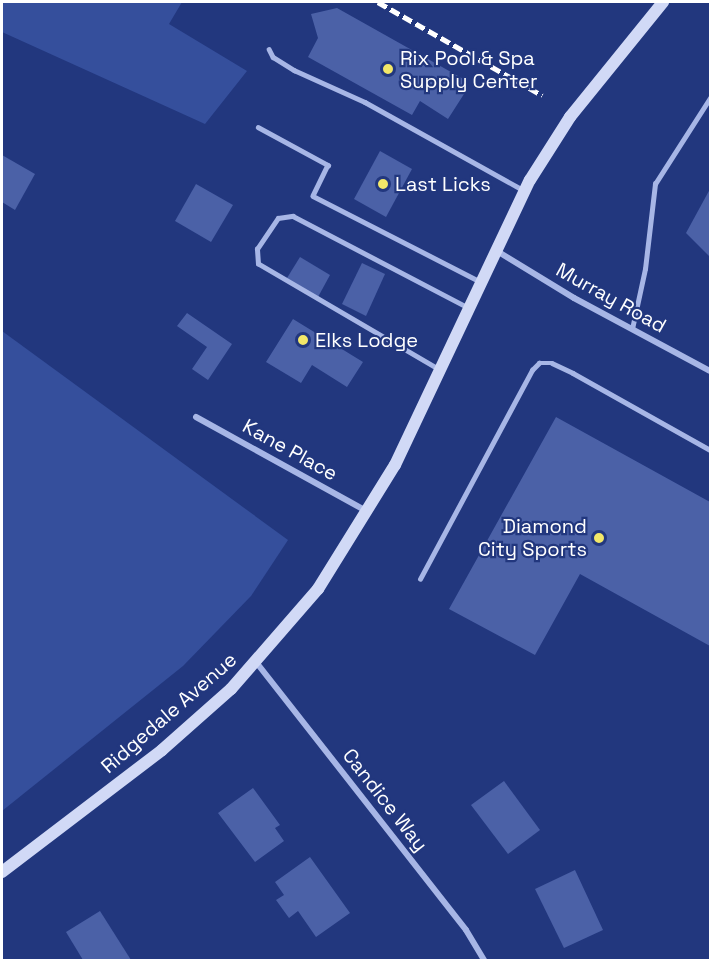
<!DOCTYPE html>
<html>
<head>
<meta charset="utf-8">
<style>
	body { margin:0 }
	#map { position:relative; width:712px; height:962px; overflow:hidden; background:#22377e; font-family:"Space Grotesk",sans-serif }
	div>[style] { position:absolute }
	.green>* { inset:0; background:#354f9c }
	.building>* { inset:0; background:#4b61a7 }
	.service>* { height:4.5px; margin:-2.25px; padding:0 2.25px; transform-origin:2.25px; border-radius:2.25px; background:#a7b6e6 }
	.minor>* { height:6px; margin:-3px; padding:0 3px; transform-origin:3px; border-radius:3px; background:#a7b6e6 }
	.secondary>* { height:12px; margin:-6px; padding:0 6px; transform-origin:6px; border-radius:6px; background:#d1d9f6 }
	.rail>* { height:4.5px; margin-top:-2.25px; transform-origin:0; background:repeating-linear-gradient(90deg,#fff 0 10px,transparent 0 14.5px) }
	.dots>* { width:16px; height:16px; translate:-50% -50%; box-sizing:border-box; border:3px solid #22377e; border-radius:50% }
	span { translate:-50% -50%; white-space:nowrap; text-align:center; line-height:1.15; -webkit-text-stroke:4.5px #22377e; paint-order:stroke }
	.poi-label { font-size:20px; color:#fff }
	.left { translate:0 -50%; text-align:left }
	.right { translate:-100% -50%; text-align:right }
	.street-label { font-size:20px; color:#fff }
	.frame { position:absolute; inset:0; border:3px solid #fff; pointer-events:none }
</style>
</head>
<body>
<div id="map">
	<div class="green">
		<i style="clip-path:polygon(2px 2px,182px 2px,169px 24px,247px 71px,205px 124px,2px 32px)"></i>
		<i style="clip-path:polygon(2px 331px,288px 540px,251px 596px,183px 666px,2px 811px)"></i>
	</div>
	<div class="building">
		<i style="clip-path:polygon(337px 8px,467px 81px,461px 91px,464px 94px,448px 119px,420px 101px,412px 115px,308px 57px,318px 38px,311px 14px)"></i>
		<i style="clip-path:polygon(380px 151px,412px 169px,386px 217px,354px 199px)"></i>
		<i style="clip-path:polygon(2px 155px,35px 174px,15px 210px,2px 202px)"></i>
		<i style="clip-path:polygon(196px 184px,233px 205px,211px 242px,175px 221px)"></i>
		<i style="clip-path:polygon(710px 189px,710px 257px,686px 233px)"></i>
		<i style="clip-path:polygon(300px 257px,330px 275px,318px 297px,287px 278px)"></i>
		<i style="clip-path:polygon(362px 263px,385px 274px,366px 316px,342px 304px)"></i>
		<i style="clip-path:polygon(187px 313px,232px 344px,208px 380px,192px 369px,207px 347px,177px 326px)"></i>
		<i style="clip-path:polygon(293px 319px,363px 362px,347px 387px,312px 365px,301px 383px,266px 362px)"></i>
		<i style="clip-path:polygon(556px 417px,710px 502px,710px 646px,580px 574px,535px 655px,449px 609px)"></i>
		<i style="clip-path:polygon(504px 781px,540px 830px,508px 854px,471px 805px)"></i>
		<i style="clip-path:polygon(253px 788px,280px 825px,275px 828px,284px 841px,255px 862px,218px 813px)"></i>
		<i style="clip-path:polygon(310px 857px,350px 913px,316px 937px,298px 911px,289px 918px,276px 900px,284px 895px,275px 882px)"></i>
		<i style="clip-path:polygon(575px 870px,603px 930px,564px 948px,535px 889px)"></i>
		<i style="clip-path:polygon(100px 911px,131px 960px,83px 960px,66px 932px)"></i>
	</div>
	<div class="service">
		<i style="left:269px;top:49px;width:9px;rotate:63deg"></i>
		<i style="left:273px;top:57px;width:25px;rotate:32deg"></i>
		<i style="left:294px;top:70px;width:78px;rotate:24.3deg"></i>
		<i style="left:365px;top:102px;width:181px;rotate:29.1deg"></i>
		<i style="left:258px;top:127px;width:80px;rotate:28.5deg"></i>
		<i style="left:328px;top:165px;width:34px;rotate:116deg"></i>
		<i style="left:313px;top:196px;width:186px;rotate:27.1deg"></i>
		<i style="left:632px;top:329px;width:61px;rotate:-77.8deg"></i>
		<i style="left:645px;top:269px;width:86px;rotate:-83.3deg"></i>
		<i style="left:655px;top:184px;width:102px;rotate:-57.4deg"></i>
		<i style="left:438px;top:369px;width:208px;rotate:-149.7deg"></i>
		<i style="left:258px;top:264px;width:15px;rotate:-94deg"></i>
		<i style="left:257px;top:249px;width:37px;rotate:-56deg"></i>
		<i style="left:278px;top:218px;width:15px;rotate:-8deg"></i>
		<i style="left:293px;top:216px;width:199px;rotate:27.6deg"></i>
		<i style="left:420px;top:579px;width:237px;rotate:-61.8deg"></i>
		<i style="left:532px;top:370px;width:10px;rotate:-45deg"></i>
		<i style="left:539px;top:363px;width:13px"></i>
		<i style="left:552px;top:363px;width:23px;rotate:25deg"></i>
		<i style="left:573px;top:373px;width:157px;rotate:29.3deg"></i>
	</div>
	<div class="minor">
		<i style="left:497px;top:251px;width:90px;rotate:31.4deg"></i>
		<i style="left:574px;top:298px;width:154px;rotate:28.2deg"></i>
		<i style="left:196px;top:417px;width:196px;rotate:28.9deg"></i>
		<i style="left:256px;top:662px;width:340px;rotate:51.9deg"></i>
		<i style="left:466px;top:930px;width:35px;rotate:59deg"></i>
	</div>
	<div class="secondary">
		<i style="left:2px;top:872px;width:201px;rotate:-37.3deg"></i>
		<i style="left:162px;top:750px;width:92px;rotate:-41.5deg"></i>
		<i style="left:231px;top:689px;width:133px;rotate:-49deg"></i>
		<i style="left:318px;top:589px;width:146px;rotate:-58.2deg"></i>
		<i style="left:395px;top:465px;width:315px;rotate:-64.7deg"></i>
		<i style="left:530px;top:180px;width:75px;rotate:-57.6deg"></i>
		<i style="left:570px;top:117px;width:148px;rotate:-51deg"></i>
	</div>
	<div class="rail">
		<i style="left:378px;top:2px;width:189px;rotate:29.6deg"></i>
	</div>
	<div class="dots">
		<i style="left:388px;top:69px;background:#f2e769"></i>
		<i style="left:383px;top:184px;background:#f2e769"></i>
		<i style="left:303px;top:340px;background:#f2e769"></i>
		<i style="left:599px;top:538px;background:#f2e769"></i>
	</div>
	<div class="poi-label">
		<span class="left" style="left:400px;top:70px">Rix Pool &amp; Spa<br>Supply Center</span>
		<span class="left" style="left:395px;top:184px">Last Licks</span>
		<span class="left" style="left:315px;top:340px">Elks Lodge</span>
		<span class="right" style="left:587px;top:538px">Diamond<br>City Sports</span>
	</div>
	<div class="street-label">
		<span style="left:611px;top:298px;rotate:29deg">Murray Road</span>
		<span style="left:290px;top:450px;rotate:29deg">Kane Place</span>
		<span style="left:169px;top:713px;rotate:-41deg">Ridgedale Avenue</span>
		<span style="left:385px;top:800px;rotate:52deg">Candice Way</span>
	</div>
	<div class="frame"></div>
</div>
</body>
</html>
